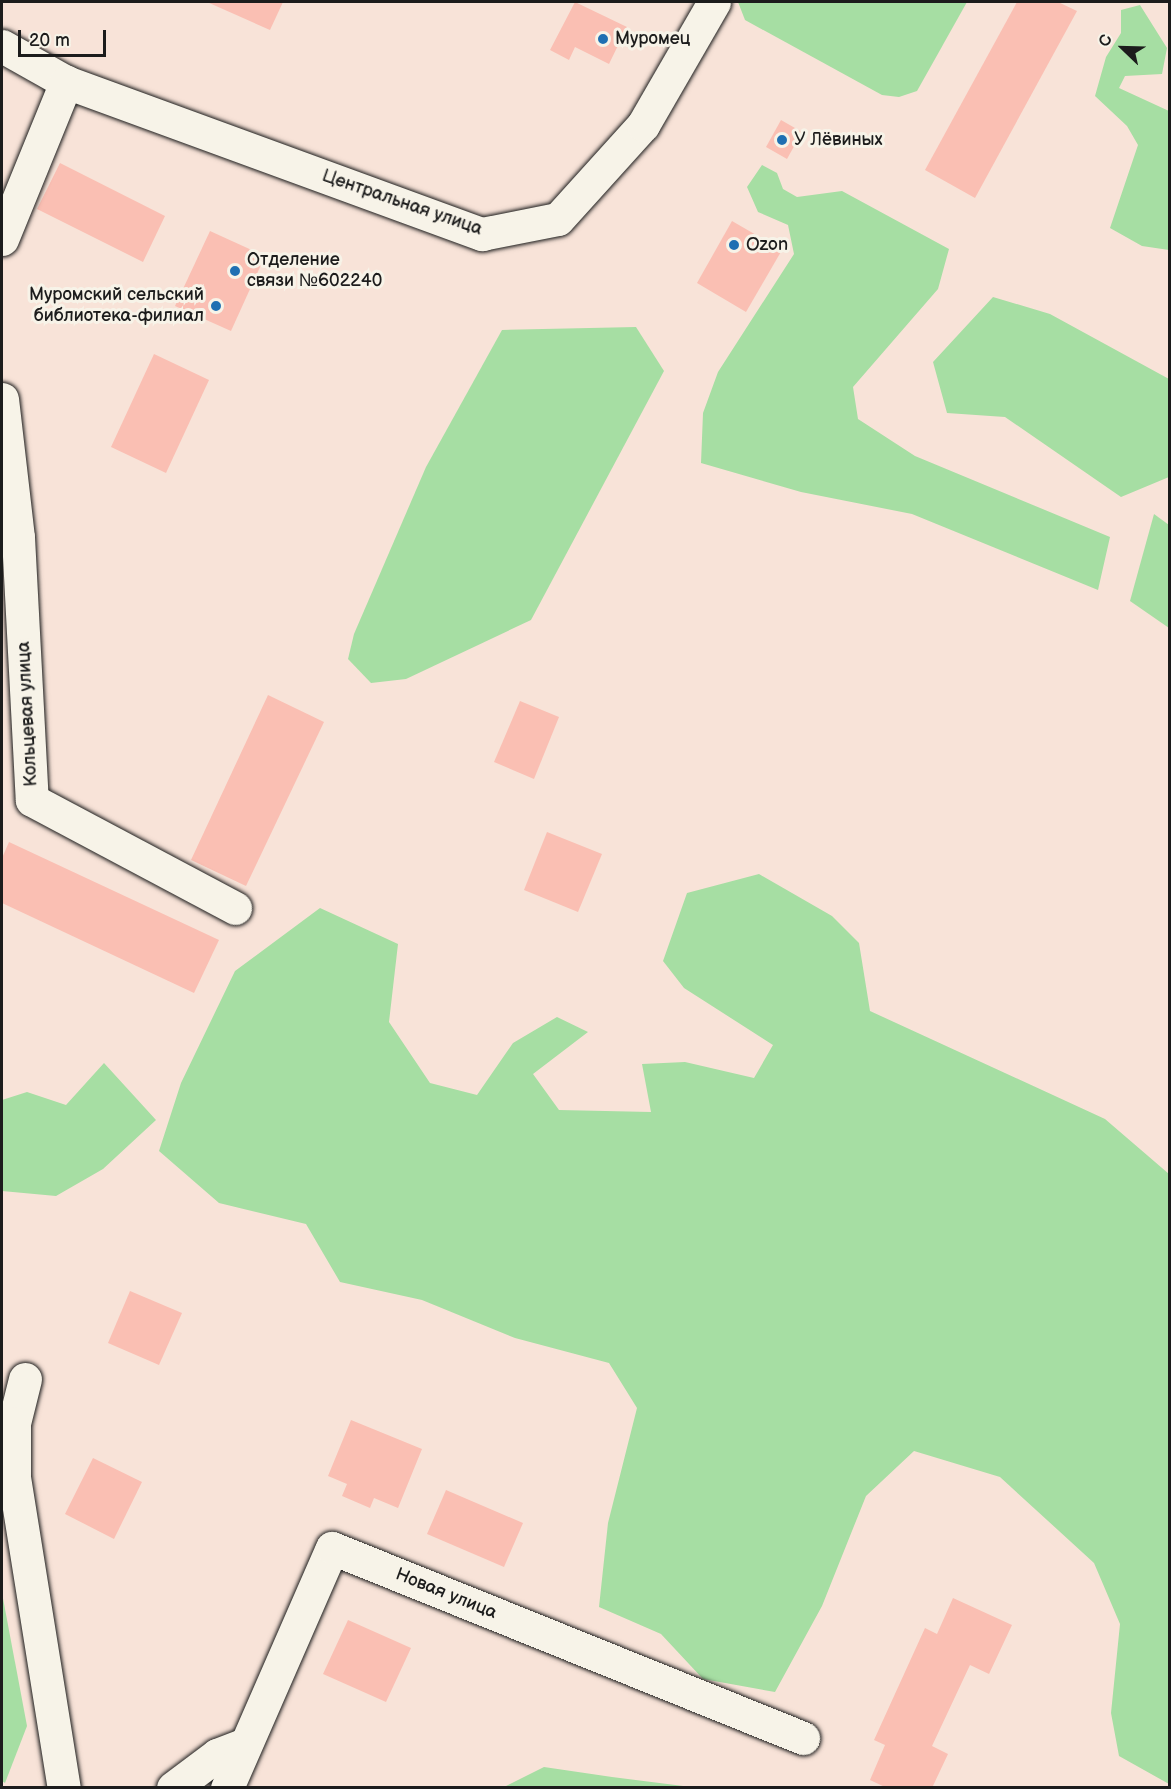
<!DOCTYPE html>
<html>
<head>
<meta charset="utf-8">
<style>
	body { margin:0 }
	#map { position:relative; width:1171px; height:1789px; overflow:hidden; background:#f8e3d8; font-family:"Balsamiq Sans",sans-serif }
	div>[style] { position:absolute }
	.green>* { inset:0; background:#a6dea3 }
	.building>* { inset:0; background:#fabfb3 }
	.roads { filter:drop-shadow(0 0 2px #1c1c1c) drop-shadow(0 0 2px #1c1c1c) }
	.minor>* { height:33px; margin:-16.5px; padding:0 16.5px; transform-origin:16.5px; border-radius:16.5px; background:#f7f3e8 }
	.dots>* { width:16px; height:16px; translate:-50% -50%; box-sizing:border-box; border:3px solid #f7f3e8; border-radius:50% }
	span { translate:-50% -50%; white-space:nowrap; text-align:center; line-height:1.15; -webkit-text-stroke:6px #f7f3e8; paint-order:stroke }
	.poi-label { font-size:18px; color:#1c1c1c }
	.left { translate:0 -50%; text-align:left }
	.right { translate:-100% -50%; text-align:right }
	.street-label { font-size:18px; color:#1c1c1c }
	.frame { position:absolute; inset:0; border:3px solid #1c1c1c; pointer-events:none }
	.north { position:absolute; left:1093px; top:18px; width:60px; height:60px; -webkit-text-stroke:4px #f7f3e8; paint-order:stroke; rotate:293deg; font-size:16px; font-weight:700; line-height:24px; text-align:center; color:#1c1c1c }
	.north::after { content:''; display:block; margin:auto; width:21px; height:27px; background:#1c1c1c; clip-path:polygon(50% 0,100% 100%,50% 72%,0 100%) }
	.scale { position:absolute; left:18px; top:30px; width:88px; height:27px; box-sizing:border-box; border:3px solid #1c1c1c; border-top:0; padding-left:8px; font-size:18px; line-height:21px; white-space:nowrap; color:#1c1c1c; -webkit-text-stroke:4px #f7f3e8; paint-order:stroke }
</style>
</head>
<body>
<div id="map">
	<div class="green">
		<i style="clip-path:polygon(738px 2px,967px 2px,917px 91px,899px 97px,882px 95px,745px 20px)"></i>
		<i style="clip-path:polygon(1140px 5px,1167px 48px,1162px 74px,1125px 76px,1119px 88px,1169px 111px,1169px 250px,1142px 246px,1110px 228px,1138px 145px,1127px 126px,1095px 96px,1106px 57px,1121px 33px,1121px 10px)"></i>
		<i style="clip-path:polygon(762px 165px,777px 173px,783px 189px,797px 197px,842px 191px,949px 249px,938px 289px,853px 387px,858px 419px,915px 456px,1110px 537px,1098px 590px,912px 514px,801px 492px,701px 463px,703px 413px,718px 372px,794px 254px,788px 225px,758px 212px,747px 187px)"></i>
		<i style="clip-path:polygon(993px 297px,1050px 314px,1169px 379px,1169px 477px,1121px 497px,1005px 417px,947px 413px,933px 362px)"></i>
		<i style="clip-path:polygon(636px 327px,664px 371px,531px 620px,406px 679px,371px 683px,348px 659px,354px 634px,426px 467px,502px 330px)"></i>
		<i style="clip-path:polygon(1154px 514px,1169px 525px,1169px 628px,1130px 601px)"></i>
		<i style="clip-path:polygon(759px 874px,832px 916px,859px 943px,870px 1011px,1105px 1119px,1169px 1174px,1169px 1784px,1119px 1756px,1111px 1713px,1120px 1624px,1094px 1563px,1000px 1477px,914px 1451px,866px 1496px,822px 1606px,775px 1692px,703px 1679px,661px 1634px,599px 1607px,608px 1523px,637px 1408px,609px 1363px,515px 1338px,422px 1300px,340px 1282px,306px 1224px,219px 1203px,159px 1151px,181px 1083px,235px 971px,320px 908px,398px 944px,389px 1022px,430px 1083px,477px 1095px,513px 1043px,557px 1017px,588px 1032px,533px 1074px,559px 1110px,651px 1112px,642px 1064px,685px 1062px,754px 1078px,773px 1045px,684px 988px,663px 961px,687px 893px)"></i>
		<i style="clip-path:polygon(104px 1063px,156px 1120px,103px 1169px,56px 1196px,2px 1191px,2px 1100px,27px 1092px,66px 1105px)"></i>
		<i style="clip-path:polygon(2px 1593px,27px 1726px,5px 1783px,2px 1781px)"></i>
		<i style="clip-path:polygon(544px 1767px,612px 1777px,691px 1787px,504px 1787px)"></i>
	</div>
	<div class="building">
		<i style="clip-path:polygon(207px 2px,283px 2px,270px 30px)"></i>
		<i style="clip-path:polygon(575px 2px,627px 27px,609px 64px,575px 47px,569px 60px,550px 50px)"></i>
		<i style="clip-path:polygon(1017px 2px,1058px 2px,1077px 11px,975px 198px,925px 170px)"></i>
		<i style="clip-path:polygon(781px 120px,802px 132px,787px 159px,766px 147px)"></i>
		<i style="clip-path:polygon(60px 163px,165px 216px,143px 262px,37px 209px)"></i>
		<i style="clip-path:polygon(732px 221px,782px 250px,746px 312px,697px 283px)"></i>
		<i style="clip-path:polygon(210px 231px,265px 256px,231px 331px,175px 306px)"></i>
		<i style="clip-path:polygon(154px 354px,209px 380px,166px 473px,111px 447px)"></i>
		<i style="clip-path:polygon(268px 695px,324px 722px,246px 886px,191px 860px)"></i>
		<i style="clip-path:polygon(520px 701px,559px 717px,534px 779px,494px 762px)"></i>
		<i style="clip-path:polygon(547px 832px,602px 854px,578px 912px,524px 890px)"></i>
		<i style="clip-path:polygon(9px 842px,219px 940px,194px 993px,2px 903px,2px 858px)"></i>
		<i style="clip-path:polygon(130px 1291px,182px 1313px,159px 1365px,108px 1343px)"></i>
		<i style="clip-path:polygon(351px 1420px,422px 1449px,398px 1508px,374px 1498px,370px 1508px,342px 1496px,347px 1484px,328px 1476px)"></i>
		<i style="clip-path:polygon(93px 1458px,142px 1482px,114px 1539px,65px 1514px)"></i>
		<i style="clip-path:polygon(446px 1490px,523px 1523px,504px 1567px,427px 1534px)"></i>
		<i style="clip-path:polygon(953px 1598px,1012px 1625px,989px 1674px,970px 1665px,932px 1746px,948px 1754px,932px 1788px,887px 1788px,870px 1780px,885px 1745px,874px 1740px,925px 1628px,937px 1634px)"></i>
		<i style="clip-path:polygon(348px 1620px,411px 1648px,386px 1702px,323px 1674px)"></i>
	</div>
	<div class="roads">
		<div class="minor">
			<i style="left:2px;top:46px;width:73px;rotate:29.4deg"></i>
			<i style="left:66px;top:82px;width:443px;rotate:20.1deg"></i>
			<i style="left:482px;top:234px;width:77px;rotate:-11.2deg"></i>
			<i style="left:558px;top:219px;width:127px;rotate:-47.9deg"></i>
			<i style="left:643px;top:125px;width:142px;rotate:-60deg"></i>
			<i style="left:2px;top:239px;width:170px;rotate:-67.8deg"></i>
			<i style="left:2px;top:399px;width:139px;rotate:83.4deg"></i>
			<i style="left:18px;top:537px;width:263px;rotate:87deg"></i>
			<i style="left:32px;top:800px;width:230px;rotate:28deg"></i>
			<i style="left:25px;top:1379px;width:45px;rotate:104deg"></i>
			<i style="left:14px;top:1423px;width:54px;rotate:90deg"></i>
			<i style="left:14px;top:1477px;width:315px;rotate:80.9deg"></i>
			<i style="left:173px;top:1788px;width:55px;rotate:-36.9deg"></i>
			<i style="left:217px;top:1755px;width:30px;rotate:-21deg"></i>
			<i style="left:227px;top:1788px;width:262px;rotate:-66.4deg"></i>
			<i style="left:332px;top:1548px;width:508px;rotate:21.97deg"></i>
		</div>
	</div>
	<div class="dots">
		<i style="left:603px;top:39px;background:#1f6fb2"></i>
		<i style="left:782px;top:140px;background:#1f6fb2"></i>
		<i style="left:734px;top:245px;background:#1f6fb2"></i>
		<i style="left:235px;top:271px;background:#1f6fb2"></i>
		<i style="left:216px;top:306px;background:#1f6fb2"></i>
	</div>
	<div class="poi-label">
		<span class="left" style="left:615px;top:39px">Муромец</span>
		<span class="left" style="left:794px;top:140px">У Лёвиных</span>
		<span class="left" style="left:746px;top:245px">Ozon</span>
		<span class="left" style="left:247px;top:271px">Отделение<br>связи №602240</span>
		<span class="right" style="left:204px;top:306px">Муромский сельский<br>библиотека-филиал</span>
	</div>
	<div class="street-label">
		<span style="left:402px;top:203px;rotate:19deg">Центральная улица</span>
		<span style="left:28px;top:714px;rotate:-93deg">Кольцевая улица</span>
		<span style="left:446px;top:1594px;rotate:22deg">Новая улица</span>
	</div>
	<div class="frame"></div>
	<div class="north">С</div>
	<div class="scale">20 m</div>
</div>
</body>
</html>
